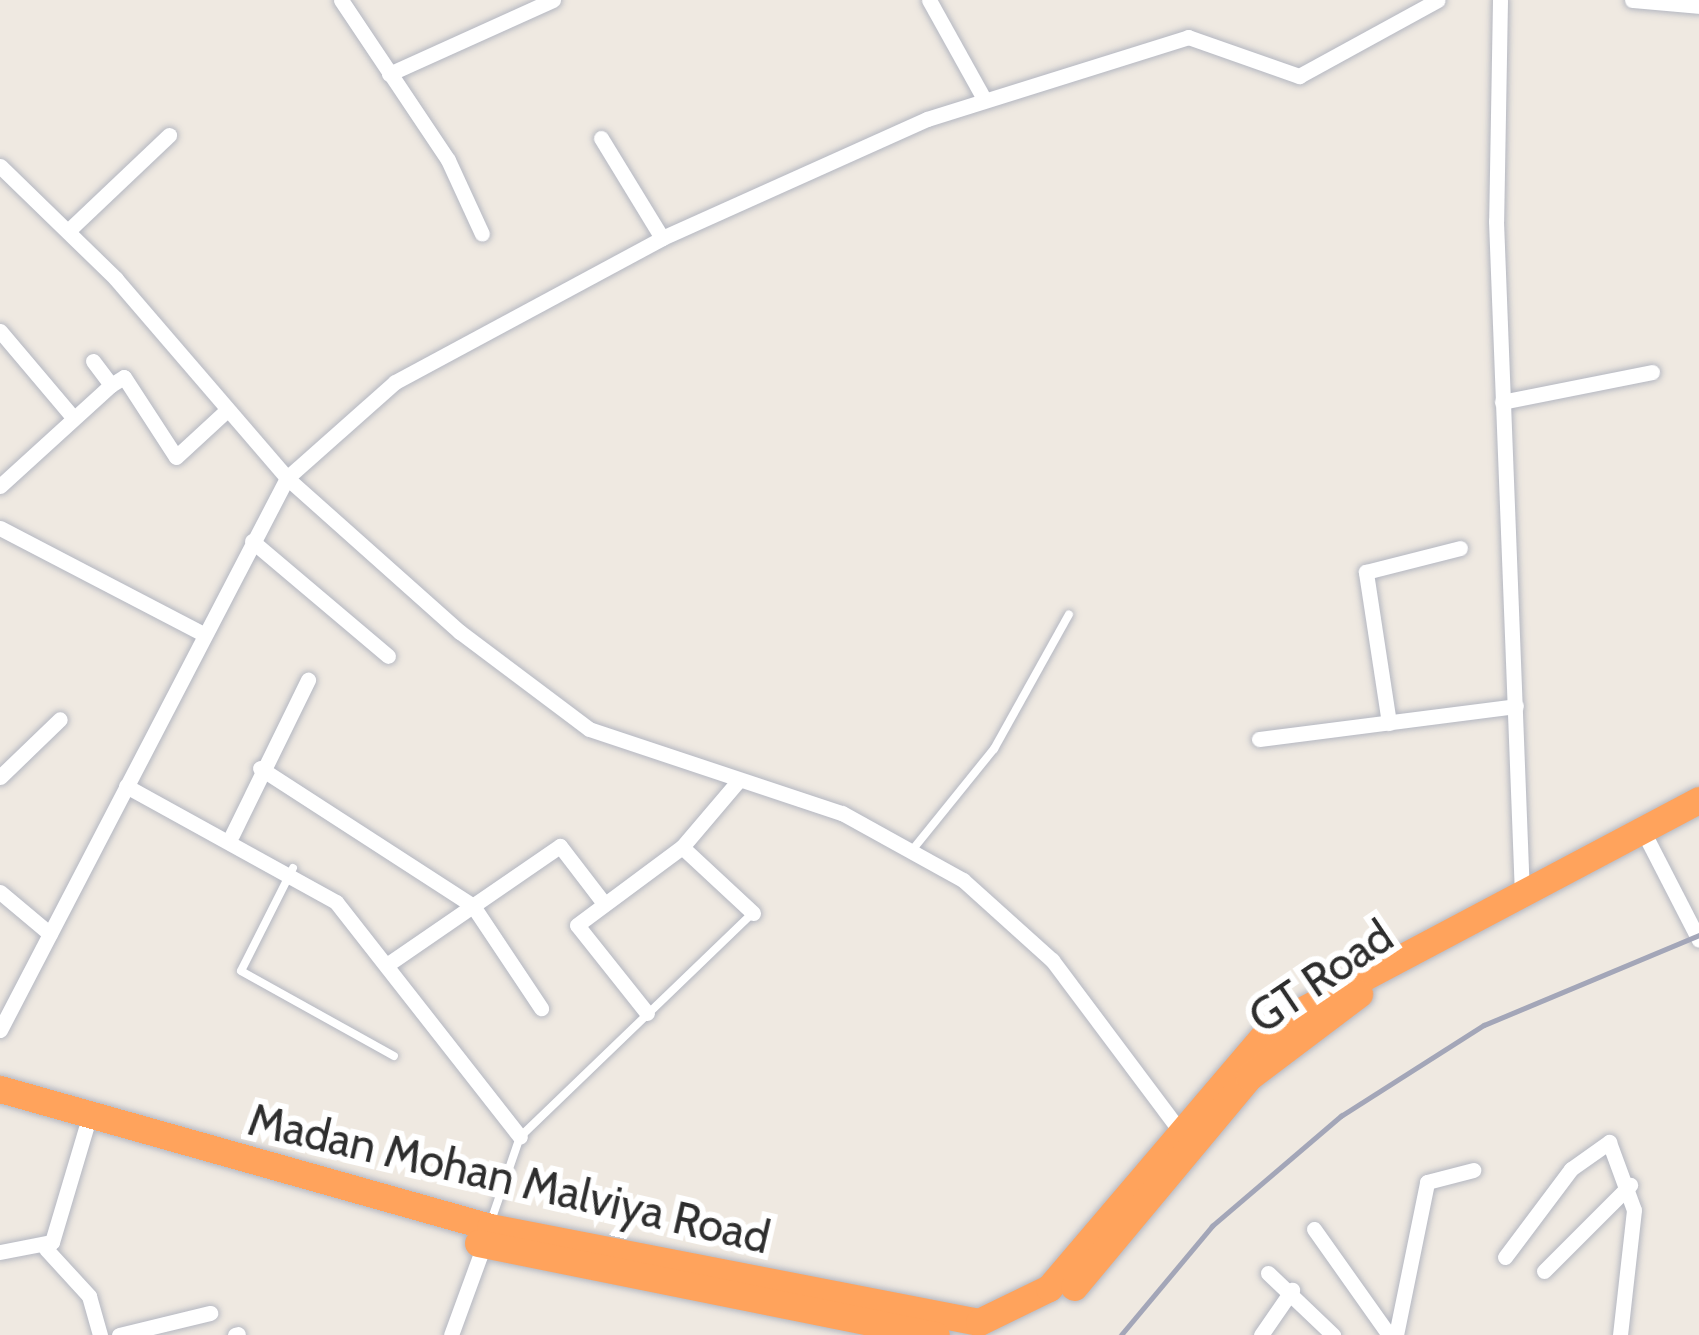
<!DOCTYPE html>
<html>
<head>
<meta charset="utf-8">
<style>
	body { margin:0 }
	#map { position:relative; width:1699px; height:1335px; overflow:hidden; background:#efe9e1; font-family:Cabin,sans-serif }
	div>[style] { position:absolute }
	.roads { filter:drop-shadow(0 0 3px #b4b7c1) drop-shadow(0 0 3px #b4b7c1) }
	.lane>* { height:8px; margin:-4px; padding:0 4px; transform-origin:4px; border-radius:4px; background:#fff }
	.street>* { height:15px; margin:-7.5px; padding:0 7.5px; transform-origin:7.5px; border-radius:7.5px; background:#fff }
	.highway>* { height:27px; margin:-13.5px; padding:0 13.5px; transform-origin:13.5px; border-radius:13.5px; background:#ffa35c }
	.rail>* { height:4.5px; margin:-2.25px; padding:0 2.25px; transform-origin:2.25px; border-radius:2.25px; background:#a3a6b8 }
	span { translate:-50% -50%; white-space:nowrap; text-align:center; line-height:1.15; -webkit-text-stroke:12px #fff; paint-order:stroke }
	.street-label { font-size:45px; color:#2e2e2e }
</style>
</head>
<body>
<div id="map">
	<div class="roads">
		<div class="lane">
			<i style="left:914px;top:848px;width:127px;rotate:-51.1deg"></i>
			<i style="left:994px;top:749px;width:154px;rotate:-60.9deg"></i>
			<i style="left:293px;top:868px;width:115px;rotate:116.8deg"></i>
			<i style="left:241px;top:971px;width:175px;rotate:29.1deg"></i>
			<i style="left:491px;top:1221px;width:89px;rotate:-71deg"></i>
			<i style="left:520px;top:1137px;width:322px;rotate:-43.9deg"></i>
		</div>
		<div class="street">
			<i style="left:341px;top:0;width:192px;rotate:56.2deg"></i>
			<i style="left:448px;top:160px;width:81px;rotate:65.3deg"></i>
			<i style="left:929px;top:0;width:113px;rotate:60.9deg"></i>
			<i style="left:1500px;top:0;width:221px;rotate:91deg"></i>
			<i style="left:1496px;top:221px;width:675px;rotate:87.79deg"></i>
			<i style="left:1632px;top:0;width:67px;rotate:5.1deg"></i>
			<i style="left:389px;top:74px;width:180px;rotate:-24.3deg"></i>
			<i style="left:601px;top:138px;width:117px;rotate:58.6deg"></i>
			<i style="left:0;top:166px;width:162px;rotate:44.2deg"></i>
			<i style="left:116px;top:279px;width:262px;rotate:49.3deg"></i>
			<i style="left:287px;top:478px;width:232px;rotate:41.7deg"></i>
			<i style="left:460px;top:632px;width:161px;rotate:36.9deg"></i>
			<i style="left:589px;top:729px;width:267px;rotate:18.4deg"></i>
			<i style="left:842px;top:813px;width:138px;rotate:29deg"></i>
			<i style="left:963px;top:880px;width:120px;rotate:42deg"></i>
			<i style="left:1052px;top:960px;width:219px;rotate:53.2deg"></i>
			<i style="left:69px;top:230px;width:138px;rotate:-43.5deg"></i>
			<i style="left:0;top:331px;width:110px;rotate:49.8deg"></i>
			<i style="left:93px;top:361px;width:30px;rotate:53deg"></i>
			<i style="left:111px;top:385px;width:15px;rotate:-32deg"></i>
			<i style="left:124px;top:377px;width:95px;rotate:57deg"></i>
			<i style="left:176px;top:457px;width:69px;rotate:-42.7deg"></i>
			<i style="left:1502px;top:402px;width:153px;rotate:-11.3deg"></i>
			<i style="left:0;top:486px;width:150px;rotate:-42.3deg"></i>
			<i style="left:0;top:528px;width:228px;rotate:27.5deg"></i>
			<i style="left:252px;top:541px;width:178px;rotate:40.2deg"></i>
			<i style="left:1389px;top:723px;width:153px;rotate:-98.7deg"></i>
			<i style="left:1366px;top:572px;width:97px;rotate:-14.3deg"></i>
			<i style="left:1259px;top:739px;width:259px;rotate:-7.3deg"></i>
			<i style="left:260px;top:768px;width:254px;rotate:32.9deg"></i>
			<i style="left:473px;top:906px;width:123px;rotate:56.3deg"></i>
			<i style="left:0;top:777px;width:83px;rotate:-44deg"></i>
			<i style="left:739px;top:780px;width:88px;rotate:130.4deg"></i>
			<i style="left:682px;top:847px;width:97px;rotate:42.9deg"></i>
			<i style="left:126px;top:786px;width:240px;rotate:28.9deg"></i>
			<i style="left:336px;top:902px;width:298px;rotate:51.9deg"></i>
			<i style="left:1644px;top:833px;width:120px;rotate:62.8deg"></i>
			<i style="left:232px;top:835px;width:173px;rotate:-63.9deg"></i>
			<i style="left:0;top:892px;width:65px;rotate:40deg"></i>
			<i style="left:391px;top:962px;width:205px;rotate:-34.5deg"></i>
			<i style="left:560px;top:846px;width:71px;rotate:52.5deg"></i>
			<i style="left:647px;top:1013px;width:112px;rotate:-128.5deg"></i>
			<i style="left:577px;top:925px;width:131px;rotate:-36.6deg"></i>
			<i style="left:0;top:1030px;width:622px;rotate:-62.53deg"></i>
			<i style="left:287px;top:478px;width:144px;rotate:-41.6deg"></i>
			<i style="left:395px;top:382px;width:303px;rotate:-28.3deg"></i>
			<i style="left:662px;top:238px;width:290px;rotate:-24.2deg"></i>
			<i style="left:927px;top:119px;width:274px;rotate:-17.4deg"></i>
			<i style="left:1188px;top:37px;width:118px;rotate:19.4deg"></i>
			<i style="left:1299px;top:76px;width:158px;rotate:-28.7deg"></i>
			<i style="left:1314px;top:1229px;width:130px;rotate:54.7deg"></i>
			<i style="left:46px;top:1249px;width:64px;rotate:47.5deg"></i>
			<i style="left:89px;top:1296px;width:41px;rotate:74.2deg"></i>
			<i style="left:0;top:1252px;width:53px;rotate:-10.9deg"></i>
			<i style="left:52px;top:1242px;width:137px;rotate:-73.4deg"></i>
			<i style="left:1505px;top:1257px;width:110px;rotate:-53.1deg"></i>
			<i style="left:1571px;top:1169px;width:47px;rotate:-35.4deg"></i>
			<i style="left:1609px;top:1142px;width:72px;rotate:69.8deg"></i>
			<i style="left:1634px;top:1210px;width:126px;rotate:96.4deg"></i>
			<i style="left:1544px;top:1271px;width:122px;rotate:-45deg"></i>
			<i style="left:1268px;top:1273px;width:90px;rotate:43.6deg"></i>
			<i style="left:119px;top:1335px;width:94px;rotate:-13.6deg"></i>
			<i style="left:235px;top:1335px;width:3px;rotate:-18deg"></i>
			<i style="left:451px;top:1335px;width:99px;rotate:-69.9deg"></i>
			<i style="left:1261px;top:1335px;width:55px;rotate:-55.4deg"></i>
			<i style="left:1396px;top:1335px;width:156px;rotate:-78.5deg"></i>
			<i style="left:1427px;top:1182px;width:48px;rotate:-14.6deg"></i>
		</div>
		<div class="highway">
			<i style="left:0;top:1089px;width:509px;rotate:15.73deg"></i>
			<i style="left:490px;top:1227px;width:498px;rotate:11deg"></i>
			<i style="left:979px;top:1322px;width:78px;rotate:-25.9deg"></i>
			<i style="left:1049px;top:1288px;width:344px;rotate:-49.6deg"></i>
			<i style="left:1272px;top:1026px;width:483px;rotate:-27.9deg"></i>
			<i style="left:478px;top:1243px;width:467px;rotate:11.4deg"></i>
			<i style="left:1074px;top:1287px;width:273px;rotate:-50.2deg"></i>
			<i style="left:1249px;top:1077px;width:138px;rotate:-37deg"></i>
		</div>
	</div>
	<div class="rail">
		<i style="left:1121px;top:1335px;width:142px;rotate:-50.1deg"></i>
		<i style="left:1212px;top:1226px;width:170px;rotate:-40.5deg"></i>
		<i style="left:1341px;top:1116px;width:169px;rotate:-32.5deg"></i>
		<i style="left:1484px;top:1025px;width:233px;rotate:-22.7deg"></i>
	</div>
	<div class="street-label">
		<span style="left:1321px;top:977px;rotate:-34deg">GT Road</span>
		<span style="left:509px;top:1179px;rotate:13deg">Madan Mohan Malviya Road</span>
	</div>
</div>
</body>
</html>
